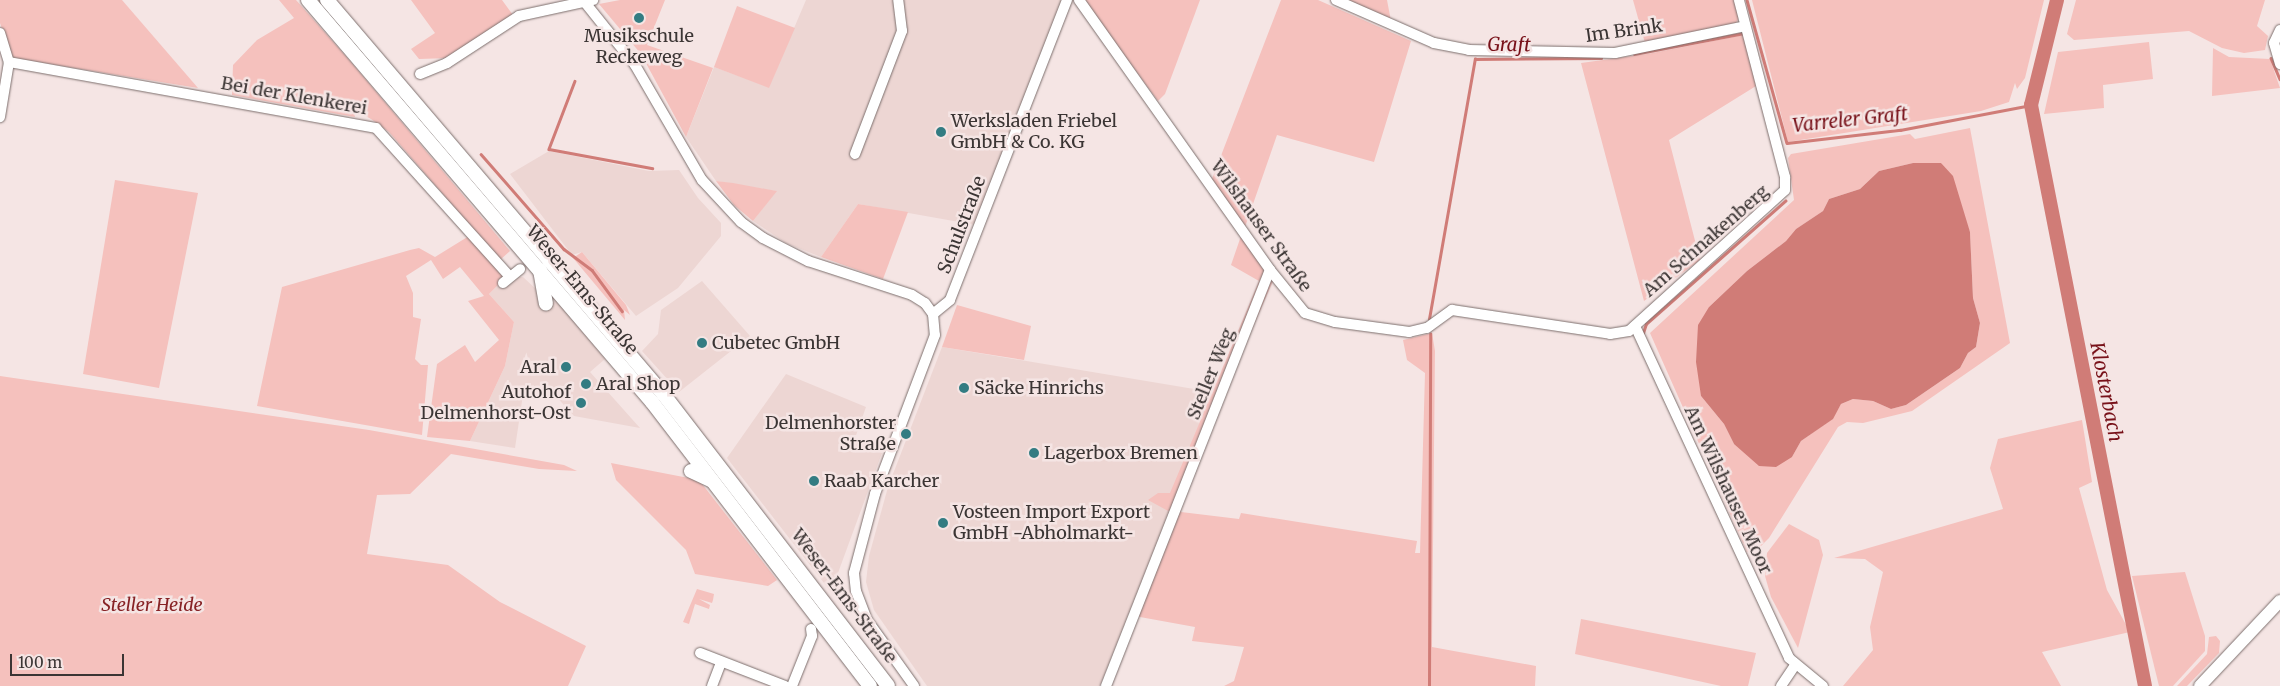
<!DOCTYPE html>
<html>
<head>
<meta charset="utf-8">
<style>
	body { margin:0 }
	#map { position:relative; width:2280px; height:686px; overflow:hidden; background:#f5e5e4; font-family:Merriweather,serif }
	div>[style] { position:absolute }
	.built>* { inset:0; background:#edd6d3 }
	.green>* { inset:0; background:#f5c1bd }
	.water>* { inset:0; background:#d07c77 }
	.stream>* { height:2.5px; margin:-1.25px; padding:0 1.25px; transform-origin:1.25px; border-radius:1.25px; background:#d07c77 }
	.river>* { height:14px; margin:-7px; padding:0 7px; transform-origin:7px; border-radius:7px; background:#d07c77 }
	.roads { filter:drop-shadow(0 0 1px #7c6f6d) drop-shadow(0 0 1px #7c6f6d) }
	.minor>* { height:10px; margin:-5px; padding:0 5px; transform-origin:5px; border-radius:5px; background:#fff }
	.major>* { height:12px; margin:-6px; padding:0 6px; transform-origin:6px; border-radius:6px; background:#fff }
	.highway>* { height:14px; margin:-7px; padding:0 7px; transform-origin:7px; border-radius:7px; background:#fff }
	.dots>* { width:14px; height:14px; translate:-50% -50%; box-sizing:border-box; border:2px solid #f5e5e4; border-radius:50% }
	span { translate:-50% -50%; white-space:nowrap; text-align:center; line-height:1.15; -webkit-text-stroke:5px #f5e5e4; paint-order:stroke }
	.street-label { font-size:18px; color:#3b3534 }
	.poi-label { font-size:18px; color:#3b3534 }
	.left { translate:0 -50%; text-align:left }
	.right { translate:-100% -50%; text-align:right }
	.park-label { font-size:18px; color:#872225; font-style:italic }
	.water-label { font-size:19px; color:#781119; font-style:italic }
	.scale { position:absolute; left:10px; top:654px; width:114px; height:22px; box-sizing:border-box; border:2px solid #3b3534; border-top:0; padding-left:6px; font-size:15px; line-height:18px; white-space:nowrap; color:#3b3534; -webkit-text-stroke:4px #f5e5e4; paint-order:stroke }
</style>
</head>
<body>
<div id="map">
	<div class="built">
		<i style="clip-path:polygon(806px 0,1063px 0,976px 225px,858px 204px,821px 257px,786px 243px,753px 221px,776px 191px,716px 181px,686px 137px,714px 67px,769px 87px)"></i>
		<i style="clip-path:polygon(549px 151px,649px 171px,679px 170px,698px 198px,721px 223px,721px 236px,678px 288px,636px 316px,582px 252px,572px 255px,510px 174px)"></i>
		<i style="clip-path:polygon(506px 277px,523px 277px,552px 304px,556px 300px,605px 359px,590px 372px,640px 428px,574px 416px,551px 391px,524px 388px,515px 448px,470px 441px,505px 366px,514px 322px,489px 294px)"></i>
		<i style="clip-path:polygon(702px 281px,750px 336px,679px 392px,642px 351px,658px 334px,661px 310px)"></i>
		<i style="clip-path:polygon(942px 347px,1218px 393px,1100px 686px,927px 686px,874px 610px,866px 582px,869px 556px,888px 487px)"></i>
		<i style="clip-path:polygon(786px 374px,866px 407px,854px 441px,882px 453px,831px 592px,727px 458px)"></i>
	</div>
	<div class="green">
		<i style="clip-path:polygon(0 0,122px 0,198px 88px,12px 58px,0 23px)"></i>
		<i style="clip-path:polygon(279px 0,296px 0,351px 62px,510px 251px,500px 260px,389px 132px,371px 119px,353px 109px,355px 117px,232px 95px,233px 65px,257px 40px,294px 18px)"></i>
		<i style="clip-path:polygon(411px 0,502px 0,513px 15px,450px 58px,419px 59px,411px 49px,435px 33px)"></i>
		<i style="clip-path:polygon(620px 0,665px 0,647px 45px,713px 68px,686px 137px,641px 54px,599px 4px)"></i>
		<i style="clip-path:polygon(1083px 0,1200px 0,1165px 94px,1158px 101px)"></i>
		<i style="clip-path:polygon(1281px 0,1318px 0,1411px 41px,1374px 162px,1277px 135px,1245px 227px,1212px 179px)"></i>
		<i style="clip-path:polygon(1345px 0,1387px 0,1391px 21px)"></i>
		<i style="clip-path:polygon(1633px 0,1736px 0,1740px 16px,1736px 23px,1645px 43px)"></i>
		<i style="clip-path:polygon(1752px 0,2044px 0,2025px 78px,2017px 89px,2015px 83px,2009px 102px,1981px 111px,1788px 142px)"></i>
		<i style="clip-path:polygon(2076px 0,2265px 0,2257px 26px,2268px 36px,2265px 50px,2244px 53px,2222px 48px,2189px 31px,2074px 40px,2067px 34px)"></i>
		<i style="clip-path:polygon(737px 6px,795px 28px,769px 88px,714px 67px)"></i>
		<i style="clip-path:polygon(1744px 35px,1756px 86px,1669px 140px,1700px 260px,1644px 301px,1581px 63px,1647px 54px)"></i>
		<i style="clip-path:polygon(2149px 42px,2153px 79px,2103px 85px,2104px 108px,2044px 114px,2058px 52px)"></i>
		<i style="clip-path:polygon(2213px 48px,2229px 57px,2270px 59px,2280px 88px,2212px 96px)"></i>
		<i style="clip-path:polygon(evenodd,1970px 128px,2010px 343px,1912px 411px,1863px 423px,1847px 422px,1838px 427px,1769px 538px,1761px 546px,1747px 552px,1650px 333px,1794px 200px,1788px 158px,1791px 154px,1910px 134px,1915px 139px,1970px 128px,1913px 163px,1941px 163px,1970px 232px,1973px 298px,1980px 323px,1976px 347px,1968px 353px,1960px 368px,1906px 405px,1891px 409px,1873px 401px,1853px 399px,1841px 404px,1832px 419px,1801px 441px,1792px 457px,1734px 444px,1724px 424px,1701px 396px,1709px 307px,1747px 271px,1786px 241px,1796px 229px,1823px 211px,1829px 199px,1860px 189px,1879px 171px,1913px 163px)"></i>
		<i style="clip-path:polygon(115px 180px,198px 193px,159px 388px,83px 374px)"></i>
		<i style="clip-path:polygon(716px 181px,733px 183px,777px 191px,753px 221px,734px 205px)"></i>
		<i style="clip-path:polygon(858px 204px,908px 212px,883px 279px,821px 257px)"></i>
		<i style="clip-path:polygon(469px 236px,506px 277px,489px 294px,514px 322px,505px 366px,470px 441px,427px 437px,437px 364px,465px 345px,475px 362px,499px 340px,468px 301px,484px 296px,460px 267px,443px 279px,431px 260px,406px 276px,413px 293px,413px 317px,421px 319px,415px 359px,421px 365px,428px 365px,422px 435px,257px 406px,282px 287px,410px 250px,419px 248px,435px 257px)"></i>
		<i style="clip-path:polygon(1241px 236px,1274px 279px,1177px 501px,1181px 512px,1239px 519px,1241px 513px,1417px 541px,1415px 553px,1420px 553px,1425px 373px,1407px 360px,1403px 340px,1432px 333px,1435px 351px,1432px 647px,1536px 666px,1535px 686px,1224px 686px,1234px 681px,1244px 647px,1192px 641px,1195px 627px,1129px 615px,1170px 512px,1148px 500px,1158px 493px,1170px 493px,1259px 281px,1231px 265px)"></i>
		<i style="clip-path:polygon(582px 252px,626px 305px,630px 315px,624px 310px,625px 320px,573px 258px)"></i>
		<i style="clip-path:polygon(957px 305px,1031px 326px,1024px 360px,942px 347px)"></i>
		<i style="clip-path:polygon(0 376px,369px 430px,564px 465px,577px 471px,539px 469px,451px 454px,410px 494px,377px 495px,367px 554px,448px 565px,500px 602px,586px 646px,568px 686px,0 686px)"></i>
		<i style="clip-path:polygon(2082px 420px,2092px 482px,2079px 488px,2107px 590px,2130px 632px,2042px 652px,2061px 686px,1843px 686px,1873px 650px,1870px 627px,1883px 572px,1865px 559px,1834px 558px,2003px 509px,1990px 468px,1998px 439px)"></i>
		<i style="clip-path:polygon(611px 463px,699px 480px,777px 580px,768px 586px,695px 574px,686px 550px,616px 480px)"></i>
		<i style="clip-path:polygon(1789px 524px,1819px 540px,1823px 555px,1798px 648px,1771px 597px,1765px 576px,1767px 553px)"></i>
		<i style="clip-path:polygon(2185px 572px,2205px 636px,2205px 651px,2173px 686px,2159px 686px,2132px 576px)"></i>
		<i style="clip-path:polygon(697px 589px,714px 594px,713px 600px,712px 603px,699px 599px,710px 605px,709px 609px,695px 604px,689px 624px,683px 622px)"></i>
		<i style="clip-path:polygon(1581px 619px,1756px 653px,1748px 686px,1721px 686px,1575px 654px)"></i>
		<i style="clip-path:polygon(2216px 636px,2220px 641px,2219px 653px,2187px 686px,2177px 686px,2207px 654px,2209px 637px)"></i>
	</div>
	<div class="water">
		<i style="clip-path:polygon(1913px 163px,1941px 163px,1953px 176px,1970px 232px,1973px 298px,1980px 323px,1976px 347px,1968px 353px,1960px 368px,1906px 405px,1891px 409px,1873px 401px,1853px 399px,1841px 404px,1833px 419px,1801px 441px,1792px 457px,1776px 467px,1759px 466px,1734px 444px,1724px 424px,1701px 396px,1696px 362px,1698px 325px,1709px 307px,1747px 271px,1786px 241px,1796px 229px,1823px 211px,1829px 199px,1860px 189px,1879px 171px)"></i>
	</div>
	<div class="stream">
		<i style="left:1747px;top:0;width:148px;rotate:74.4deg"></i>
		<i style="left:1787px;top:143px;width:114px;rotate:-6.6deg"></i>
		<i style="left:1900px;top:130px;width:133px;rotate:-10.8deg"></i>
		<i style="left:1634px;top:54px;width:112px;rotate:-10.8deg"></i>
		<i style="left:2271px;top:58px;width:23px;rotate:67deg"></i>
		<i style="left:575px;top:81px;width:73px;rotate:110.9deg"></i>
		<i style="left:549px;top:149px;width:105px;rotate:10.5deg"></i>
		<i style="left:481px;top:154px;width:126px;rotate:48.9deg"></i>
		<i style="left:564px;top:249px;width:35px;rotate:37deg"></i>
		<i style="left:592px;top:270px;width:51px;rotate:53.8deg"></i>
		<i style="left:1429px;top:319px;width:264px;rotate:-80deg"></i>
		<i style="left:1475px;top:59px;width:126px;rotate:-0.5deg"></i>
		<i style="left:1643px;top:333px;width:9px;rotate:-72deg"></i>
		<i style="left:1646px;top:324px;width:186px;rotate:-41.5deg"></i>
		<i style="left:1429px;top:686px;width:352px;rotate:-89.8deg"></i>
	</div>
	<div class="river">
		<i style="left:2057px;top:0;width:108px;rotate:103.9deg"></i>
		<i style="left:2031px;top:105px;width:592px;rotate:78.9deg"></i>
	</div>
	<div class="roads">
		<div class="minor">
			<i style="left:583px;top:0;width:83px;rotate:51.3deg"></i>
			<i style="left:635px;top:65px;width:133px;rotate:59.8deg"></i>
			<i style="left:702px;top:180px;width:57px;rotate:47.1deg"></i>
			<i style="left:741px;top:222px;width:27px;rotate:36deg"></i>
			<i style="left:763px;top:238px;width:51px;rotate:27.1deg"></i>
			<i style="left:808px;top:261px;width:109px;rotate:18.1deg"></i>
			<i style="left:912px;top:295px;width:15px;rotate:32deg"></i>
			<i style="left:925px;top:303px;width:14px;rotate:54deg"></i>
			<i style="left:933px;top:314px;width:21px;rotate:85deg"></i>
			<i style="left:935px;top:335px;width:170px;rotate:110.7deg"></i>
			<i style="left:875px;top:494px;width:82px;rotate:104.9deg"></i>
			<i style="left:854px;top:573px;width:18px;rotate:84deg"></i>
			<i style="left:856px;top:591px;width:31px;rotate:69deg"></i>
			<i style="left:867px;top:620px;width:81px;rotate:54.5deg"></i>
			<i style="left:1079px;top:0;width:331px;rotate:54.7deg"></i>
			<i style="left:1270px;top:270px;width:55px;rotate:50.9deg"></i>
			<i style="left:1305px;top:313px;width:31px;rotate:17deg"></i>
			<i style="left:1335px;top:322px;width:75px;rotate:7.7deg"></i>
			<i style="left:1409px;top:332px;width:18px;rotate:-13deg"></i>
			<i style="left:1427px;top:328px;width:31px;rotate:-36deg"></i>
			<i style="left:1452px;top:310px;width:160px;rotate:8.6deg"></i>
			<i style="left:1610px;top:334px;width:19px;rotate:-9deg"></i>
			<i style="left:1629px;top:331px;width:210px;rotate:-42.1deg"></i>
			<i style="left:1785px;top:190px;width:13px;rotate:-90deg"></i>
			<i style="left:1785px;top:177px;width:183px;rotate:-104.6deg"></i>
			<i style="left:1336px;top:0;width:107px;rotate:23.7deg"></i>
			<i style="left:1434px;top:43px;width:36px;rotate:11deg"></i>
			<i style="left:1469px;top:50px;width:146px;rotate:1.2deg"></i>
			<i style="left:1615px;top:53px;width:133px;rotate:-11.7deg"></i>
			<i style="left:2280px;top:30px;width:14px;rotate:115deg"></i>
			<i style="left:2274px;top:43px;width:22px;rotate:74deg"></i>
			<i style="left:0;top:33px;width:30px;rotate:73deg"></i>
			<i style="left:9px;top:62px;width:56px;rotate:99.3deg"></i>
			<i style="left:9px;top:62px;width:373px;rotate:10.2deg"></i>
			<i style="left:376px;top:128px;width:200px;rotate:48deg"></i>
			<i style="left:420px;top:74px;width:29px;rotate:-22deg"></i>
			<i style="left:447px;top:63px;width:86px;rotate:-33.1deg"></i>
			<i style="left:519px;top:16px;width:76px;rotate:-12.2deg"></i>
			<i style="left:855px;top:154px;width:132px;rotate:-69.1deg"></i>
			<i style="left:902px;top:31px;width:31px;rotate:-97deg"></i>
			<i style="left:503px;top:283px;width:22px;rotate:-39deg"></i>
			<i style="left:933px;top:314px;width:22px;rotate:-39deg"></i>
			<i style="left:950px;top:300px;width:322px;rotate:-68.7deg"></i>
			<i style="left:1635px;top:326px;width:366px;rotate:65.1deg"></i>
			<i style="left:1789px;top:658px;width:44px;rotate:39.5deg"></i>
			<i style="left:700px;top:653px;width:91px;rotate:21.2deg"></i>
			<i style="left:712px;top:686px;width:26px;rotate:-69deg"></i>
			<i style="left:792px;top:686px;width:54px;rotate:-68.2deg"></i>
			<i style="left:812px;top:636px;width:7px;rotate:-98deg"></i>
			<i style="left:1106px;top:686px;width:447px;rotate:-68.5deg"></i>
			<i style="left:1781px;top:686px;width:25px;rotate:-56deg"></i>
		</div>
		<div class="major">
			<i style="left:2200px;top:686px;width:117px;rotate:-46.7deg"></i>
		</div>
		<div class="highway">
			<i style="left:308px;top:0;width:529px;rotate:49.45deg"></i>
			<i style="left:652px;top:402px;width:358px;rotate:52.5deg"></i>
			<i style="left:327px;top:0;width:519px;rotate:49.53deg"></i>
			<i style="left:664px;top:395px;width:367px;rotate:52.4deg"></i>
			<i style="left:540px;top:270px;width:34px;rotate:80deg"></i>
			<i style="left:691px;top:471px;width:23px;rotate:25deg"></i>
		</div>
	</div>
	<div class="dots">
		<i style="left:639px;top:18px;background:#337c82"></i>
		<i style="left:941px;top:132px;background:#337c82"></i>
		<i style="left:702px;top:343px;background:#337c82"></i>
		<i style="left:566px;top:367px;background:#337c82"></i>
		<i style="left:586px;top:384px;background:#337c82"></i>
		<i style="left:964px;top:388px;background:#337c82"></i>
		<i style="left:581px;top:403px;background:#337c82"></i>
		<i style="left:906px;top:434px;background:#337c82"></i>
		<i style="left:1034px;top:453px;background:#337c82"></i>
		<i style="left:814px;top:481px;background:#337c82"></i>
		<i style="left:943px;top:523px;background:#337c82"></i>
	</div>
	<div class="street-label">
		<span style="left:1624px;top:31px;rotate:-8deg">Im Brink</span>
		<span style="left:294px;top:96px;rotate:10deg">Bei der Klenkerei</span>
		<span style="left:962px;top:225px;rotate:-69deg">Schulstraße</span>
		<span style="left:1261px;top:226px;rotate:54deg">Wilshauser Straße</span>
		<span style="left:1706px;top:241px;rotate:-41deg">Am Schnakenberg</span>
		<span style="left:582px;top:290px;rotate:50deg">Weser-Ems-Straße</span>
		<span style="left:1211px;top:374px;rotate:-68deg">Steller Weg</span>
		<span style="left:1728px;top:490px;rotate:65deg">Am Wilshauser Moor</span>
		<span style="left:844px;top:596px;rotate:53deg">Weser-Ems-Straße</span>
	</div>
	<div class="poi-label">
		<span style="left:639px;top:47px">Musikschule<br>Reckeweg</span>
		<span class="left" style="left:951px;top:132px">Werksladen Friebel<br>GmbH &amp; Co. KG</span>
		<span class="left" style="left:712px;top:343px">Cubetec GmbH</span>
		<span class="right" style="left:556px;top:367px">Aral</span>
		<span class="left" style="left:596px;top:384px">Aral Shop</span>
		<span class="left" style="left:974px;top:388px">Säcke Hinrichs</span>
		<span class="right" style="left:571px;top:403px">Autohof<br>Delmenhorst-Ost</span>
		<span class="right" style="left:896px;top:434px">Delmenhorster<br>Straße</span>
		<span class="left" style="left:1044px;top:453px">Lagerbox Bremen</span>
		<span class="left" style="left:824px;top:481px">Raab Karcher</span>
		<span class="left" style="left:953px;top:523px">Vosteen Import Export<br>GmbH -Abholmarkt-</span>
	</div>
	<div class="park-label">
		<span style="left:152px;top:605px">Steller Heide</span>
	</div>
	<div class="water-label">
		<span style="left:1509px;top:45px;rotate:1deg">Graft</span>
		<span style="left:1850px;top:120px;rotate:-6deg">Varreler Graft</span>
		<span style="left:2106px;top:392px;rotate:79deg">Klosterbach</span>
	</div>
	<div class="scale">100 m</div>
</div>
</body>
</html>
